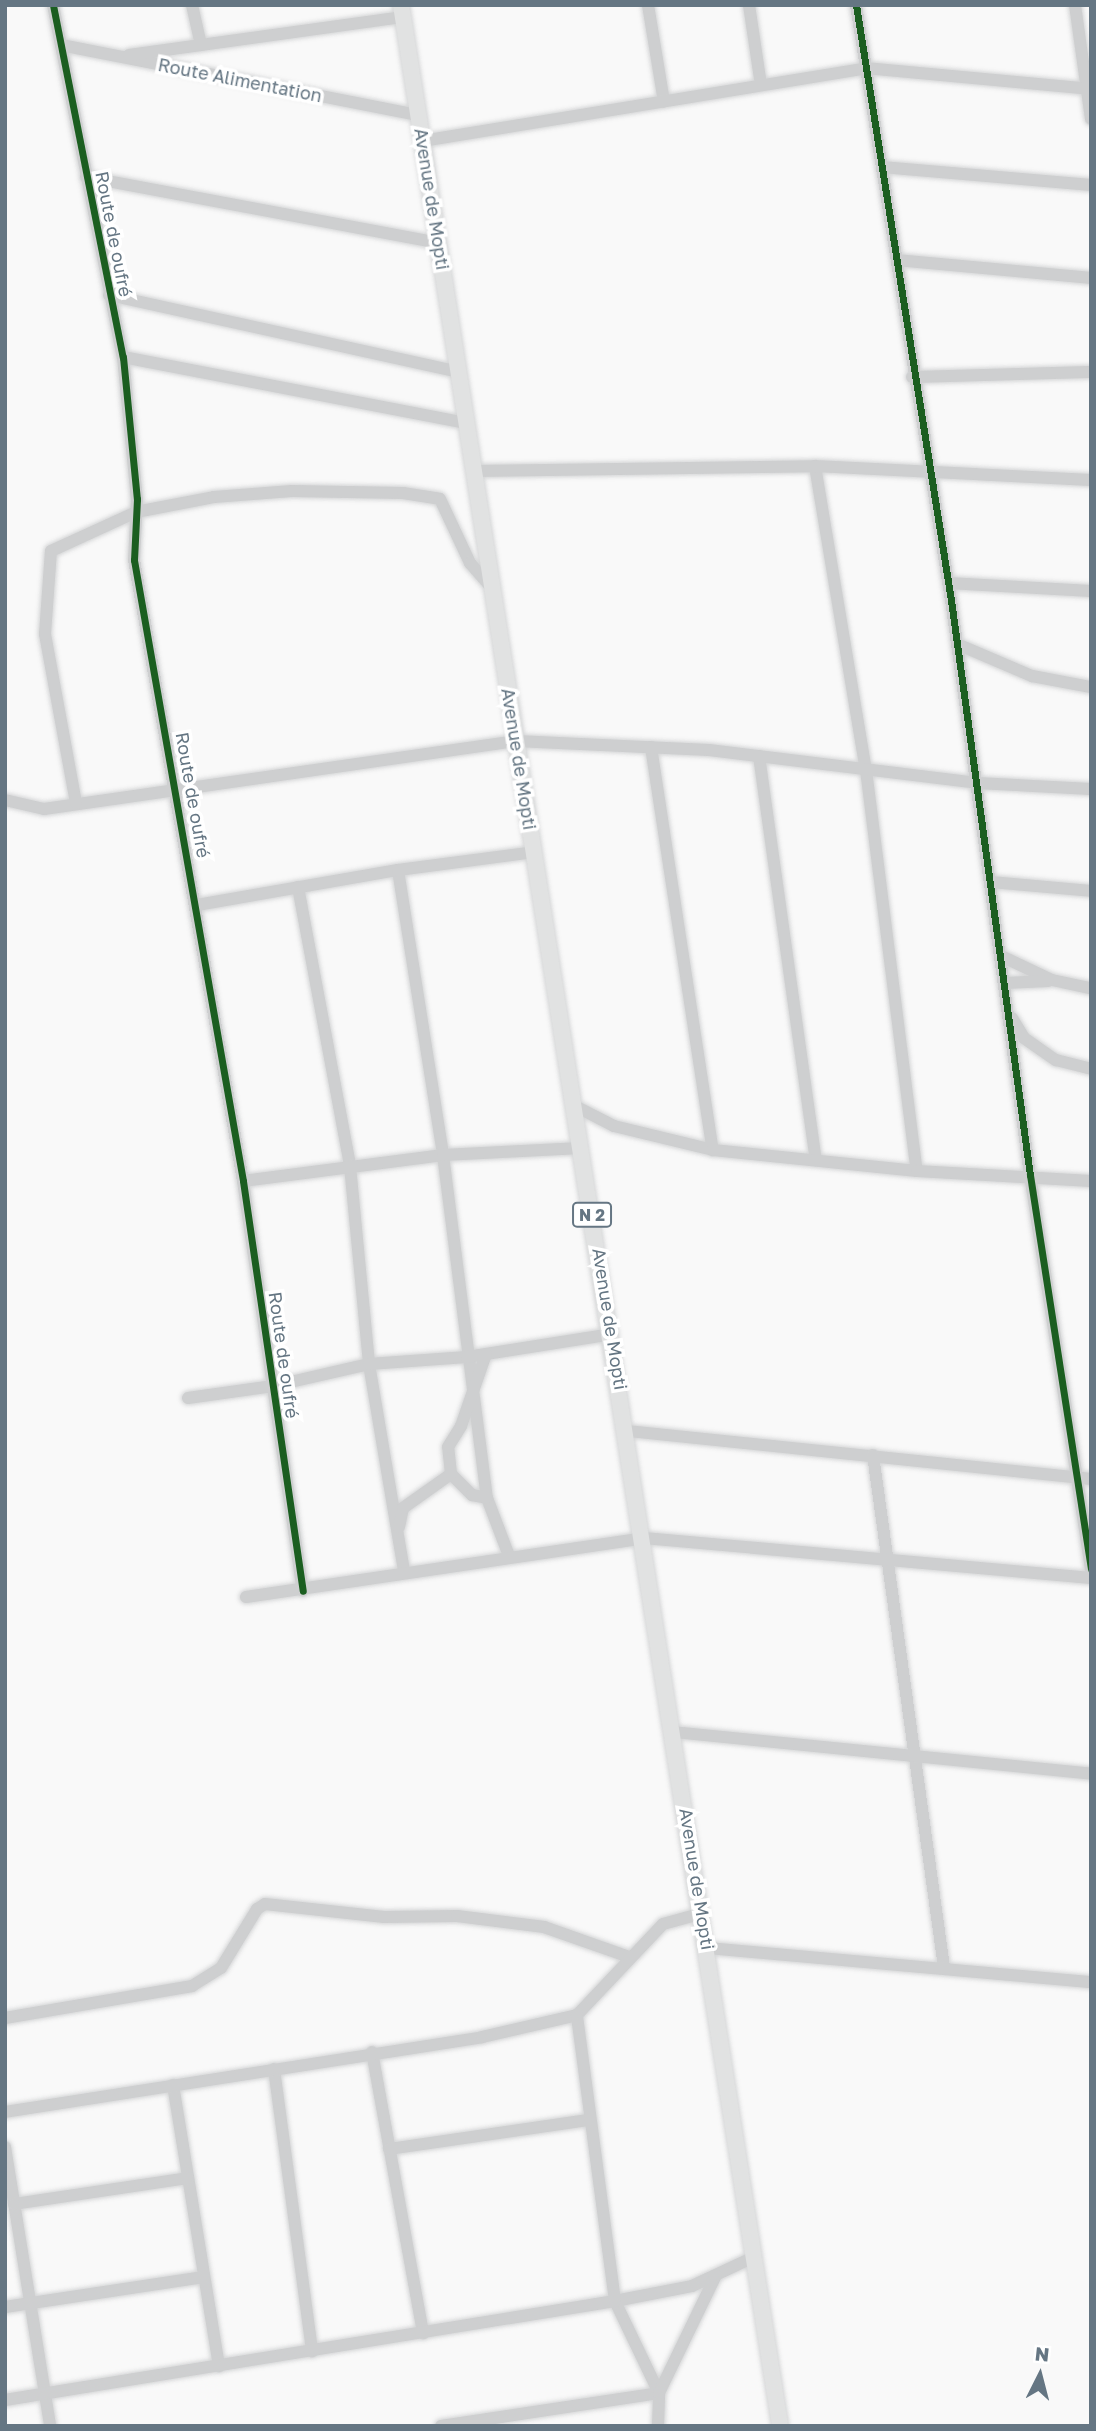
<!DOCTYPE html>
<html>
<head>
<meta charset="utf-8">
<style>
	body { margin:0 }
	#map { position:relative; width:1096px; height:2431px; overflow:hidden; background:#f9f9f9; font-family:"Golos Text",sans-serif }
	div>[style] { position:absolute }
	.roads { filter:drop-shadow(0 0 2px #d5d6d7) drop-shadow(0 0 2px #d5d6d7) }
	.minor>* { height:12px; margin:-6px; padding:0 6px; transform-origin:6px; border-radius:6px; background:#cecfd0 }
	.major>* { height:16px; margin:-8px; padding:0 8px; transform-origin:8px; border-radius:8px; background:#e1e2e2 }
	.cycleway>* { height:7px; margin:-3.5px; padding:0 3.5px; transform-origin:3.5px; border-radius:3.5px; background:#1b5e20 }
	span { translate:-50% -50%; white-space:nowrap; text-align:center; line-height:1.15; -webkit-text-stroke:7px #fff; paint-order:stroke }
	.shield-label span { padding:2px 5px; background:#fff; border:2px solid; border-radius:5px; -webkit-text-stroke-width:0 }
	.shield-label { font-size:16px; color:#657683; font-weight:700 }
	.street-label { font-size:18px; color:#657683 }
	.frame { position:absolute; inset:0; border:7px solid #657683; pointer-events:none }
	.north { position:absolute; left:1005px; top:2340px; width:70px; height:70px; -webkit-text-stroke:5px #fff; paint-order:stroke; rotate:6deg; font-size:19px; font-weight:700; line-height:28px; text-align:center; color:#657683 }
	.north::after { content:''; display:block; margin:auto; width:24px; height:32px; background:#657683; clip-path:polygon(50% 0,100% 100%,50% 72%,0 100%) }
</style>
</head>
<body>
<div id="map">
	<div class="roads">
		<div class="minor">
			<i style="left:53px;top:5px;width:359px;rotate:78.8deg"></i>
			<i style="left:123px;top:357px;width:143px;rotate:84.4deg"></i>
			<i style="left:137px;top:499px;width:61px;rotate:92.8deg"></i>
			<i style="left:134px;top:560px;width:630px;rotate:80.04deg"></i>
			<i style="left:243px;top:1181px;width:414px;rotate:81.7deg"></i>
			<i style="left:192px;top:5px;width:41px;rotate:77.3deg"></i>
			<i style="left:648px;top:5px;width:98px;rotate:80.6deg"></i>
			<i style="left:749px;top:5px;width:81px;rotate:81.5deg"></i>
			<i style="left:856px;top:5px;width:603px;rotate:80.93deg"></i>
			<i style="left:951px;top:600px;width:580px;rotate:82.18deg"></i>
			<i style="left:1030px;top:1175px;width:398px;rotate:81.2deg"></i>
			<i style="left:1075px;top:5px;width:115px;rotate:82deg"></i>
			<i style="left:61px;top:45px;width:364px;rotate:11.1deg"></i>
			<i style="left:129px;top:55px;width:277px;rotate:-7.9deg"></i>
			<i style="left:422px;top:141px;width:450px;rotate:-9.3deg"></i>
			<i style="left:866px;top:68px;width:226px;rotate:5.3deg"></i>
			<i style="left:882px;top:167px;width:210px;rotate:4.9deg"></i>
			<i style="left:86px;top:177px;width:358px;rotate:10.6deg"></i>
			<i style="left:897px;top:260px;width:195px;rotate:5.3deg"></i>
			<i style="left:109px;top:295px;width:358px;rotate:12.4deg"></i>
			<i style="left:123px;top:357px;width:350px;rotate:10.9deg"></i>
			<i style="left:912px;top:377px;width:179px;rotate:-1.6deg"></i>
			<i style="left:815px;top:466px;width:308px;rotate:80.5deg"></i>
			<i style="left:866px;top:770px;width:404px;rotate:82.8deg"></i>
			<i style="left:474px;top:471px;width:341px;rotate:-0.8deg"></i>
			<i style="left:815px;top:466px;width:276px;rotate:2.9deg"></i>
			<i style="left:948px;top:583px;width:143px;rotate:3.2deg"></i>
			<i style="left:957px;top:644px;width:82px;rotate:23.1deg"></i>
			<i style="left:1032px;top:676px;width:60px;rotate:10.6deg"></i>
			<i style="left:651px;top:747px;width:408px;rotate:81.3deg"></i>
			<i style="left:759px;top:756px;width:408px;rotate:82deg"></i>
			<i style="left:5px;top:800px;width:40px;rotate:13deg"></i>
			<i style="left:44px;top:809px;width:477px;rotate:-8.2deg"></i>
			<i style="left:516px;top:741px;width:193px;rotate:2.7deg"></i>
			<i style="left:709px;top:750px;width:270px;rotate:7deg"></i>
			<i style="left:977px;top:783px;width:114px;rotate:3deg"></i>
			<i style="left:76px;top:803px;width:172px;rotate:-100.4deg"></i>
			<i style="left:45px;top:634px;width:83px;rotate:-85.9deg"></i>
			<i style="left:51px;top:551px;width:94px;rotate:-24.6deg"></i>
			<i style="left:136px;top:512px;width:79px;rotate:-10.9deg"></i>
			<i style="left:214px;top:497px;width:78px;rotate:-4.4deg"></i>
			<i style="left:292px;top:491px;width:111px;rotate:1deg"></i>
			<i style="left:403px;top:493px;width:37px;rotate:9deg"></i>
			<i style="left:440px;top:499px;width:71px;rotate:64.9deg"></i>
			<i style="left:470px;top:563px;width:33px;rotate:49deg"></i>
			<i style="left:398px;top:870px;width:289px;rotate:81deg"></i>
			<i style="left:443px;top:1155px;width:346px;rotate:82.7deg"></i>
			<i style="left:487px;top:1498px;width:62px;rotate:69.2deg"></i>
			<i style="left:991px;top:882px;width:100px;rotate:5.1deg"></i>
			<i style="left:298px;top:887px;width:284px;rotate:79.4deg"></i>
			<i style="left:350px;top:1166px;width:199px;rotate:84.5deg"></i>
			<i style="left:369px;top:1364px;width:209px;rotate:80.4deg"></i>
			<i style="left:197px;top:905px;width:204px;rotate:-9.9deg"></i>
			<i style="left:398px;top:870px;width:137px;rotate:-7.5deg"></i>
			<i style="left:1001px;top:956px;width:56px;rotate:25.2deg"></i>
			<i style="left:1052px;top:980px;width:40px;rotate:12deg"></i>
			<i style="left:1005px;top:983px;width:43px;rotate:-2.7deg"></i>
			<i style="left:1012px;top:1018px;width:23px;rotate:59deg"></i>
			<i style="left:1024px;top:1038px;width:39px;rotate:35deg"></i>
			<i style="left:1056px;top:1060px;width:36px;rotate:14deg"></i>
			<i style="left:575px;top:1106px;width:44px;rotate:27.1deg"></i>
			<i style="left:614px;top:1126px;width:102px;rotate:13.6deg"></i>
			<i style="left:713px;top:1150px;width:205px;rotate:5.9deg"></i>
			<i style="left:917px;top:1171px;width:174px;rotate:3.3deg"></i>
			<i style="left:243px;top:1181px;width:202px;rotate:-7.4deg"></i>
			<i style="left:443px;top:1155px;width:138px;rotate:-2.9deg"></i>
			<i style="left:188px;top:1398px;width:86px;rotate:-8deg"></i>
			<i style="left:273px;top:1386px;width:98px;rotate:-12.9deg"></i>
			<i style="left:369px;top:1364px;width:98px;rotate:-4.1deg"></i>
			<i style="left:467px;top:1357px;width:147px;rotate:-9deg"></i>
			<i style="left:628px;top:1431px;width:465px;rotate:5.9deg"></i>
			<i style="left:873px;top:1455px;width:517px;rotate:82.11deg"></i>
			<i style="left:451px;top:1474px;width:30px;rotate:45deg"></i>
			<i style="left:472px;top:1495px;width:15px;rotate:11deg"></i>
			<i style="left:399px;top:1527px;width:19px;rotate:-78deg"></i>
			<i style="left:403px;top:1508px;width:59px;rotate:-35.3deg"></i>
			<i style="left:451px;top:1474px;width:27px;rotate:-96deg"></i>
			<i style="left:448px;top:1447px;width:25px;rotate:-58deg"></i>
			<i style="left:461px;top:1426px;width:76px;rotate:-70.9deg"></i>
			<i style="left:246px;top:1597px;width:402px;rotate:-8.4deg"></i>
			<i style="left:644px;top:1538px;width:449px;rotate:5.1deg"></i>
			<i style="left:673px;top:1732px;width:420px;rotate:5.7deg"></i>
			<i style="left:708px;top:1948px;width:385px;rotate:5.1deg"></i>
			<i style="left:5px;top:2018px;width:190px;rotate:-9.7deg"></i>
			<i style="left:192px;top:1986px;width:34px;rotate:-32deg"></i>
			<i style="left:221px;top:1968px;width:69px;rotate:-58.6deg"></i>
			<i style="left:257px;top:1909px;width:9px;rotate:-32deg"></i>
			<i style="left:265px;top:1904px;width:120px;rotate:6.2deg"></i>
			<i style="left:384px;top:1917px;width:73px;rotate:-0.8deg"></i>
			<i style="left:457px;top:1916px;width:88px;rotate:7.2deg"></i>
			<i style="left:544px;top:1927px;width:90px;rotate:19.4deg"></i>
			<i style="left:372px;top:2052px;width:286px;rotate:79.7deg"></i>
			<i style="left:274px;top:2069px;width:285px;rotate:82.3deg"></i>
			<i style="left:173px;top:2085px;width:285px;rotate:80.7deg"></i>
			<i style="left:5px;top:2112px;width:483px;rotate:-8.9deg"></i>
			<i style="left:482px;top:2037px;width:98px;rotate:-13deg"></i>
			<i style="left:577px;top:2015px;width:125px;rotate:-46.6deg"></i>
			<i style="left:663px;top:1924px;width:41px;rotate:-15.4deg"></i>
			<i style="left:5px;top:2147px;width:283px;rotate:80.8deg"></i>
			<i style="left:389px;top:2149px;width:202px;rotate:-8.3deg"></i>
			<i style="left:14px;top:2204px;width:176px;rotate:-8.5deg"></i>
			<i style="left:5px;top:2307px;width:201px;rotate:-8.6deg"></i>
			<i style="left:5px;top:2400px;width:618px;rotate:-9.22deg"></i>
			<i style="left:615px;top:2301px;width:78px;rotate:-11deg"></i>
			<i style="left:692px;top:2286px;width:68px;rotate:-25.1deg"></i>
			<i style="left:441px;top:2426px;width:220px;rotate:-8.6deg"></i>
			<i style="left:659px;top:2393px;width:102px;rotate:-115.6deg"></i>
			<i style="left:615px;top:2301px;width:289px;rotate:-97.6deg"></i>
			<i style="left:658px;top:2426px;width:33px;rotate:-88deg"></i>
			<i style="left:659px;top:2393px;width:131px;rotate:-64.2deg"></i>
		</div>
		<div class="major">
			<i style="left:401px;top:5px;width:2450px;rotate:81.1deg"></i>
		</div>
	</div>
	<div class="cycleway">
		<i style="left:53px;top:5px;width:359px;rotate:78.8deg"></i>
		<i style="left:123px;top:357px;width:143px;rotate:84.4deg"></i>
		<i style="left:137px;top:499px;width:61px;rotate:92.8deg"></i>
		<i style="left:134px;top:560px;width:630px;rotate:80.04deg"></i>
		<i style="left:243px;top:1181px;width:414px;rotate:81.7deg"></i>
		<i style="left:856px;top:5px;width:603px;rotate:80.93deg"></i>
		<i style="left:951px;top:600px;width:580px;rotate:82.18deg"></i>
		<i style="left:1030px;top:1175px;width:398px;rotate:81.2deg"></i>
	</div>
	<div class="shield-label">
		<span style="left:592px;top:1215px">N 2</span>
	</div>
	<div class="street-label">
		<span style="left:240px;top:80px;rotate:11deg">Route Alimentation</span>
		<span style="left:432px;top:199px;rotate:81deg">Avenue de Mopti</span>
		<span style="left:114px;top:234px;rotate:79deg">Route de oufré</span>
		<span style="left:519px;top:759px;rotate:81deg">Avenue de Mopti</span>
		<span style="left:193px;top:795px;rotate:80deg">Route de oufré</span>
		<span style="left:610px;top:1319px;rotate:81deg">Avenue de Mopti</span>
		<span style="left:284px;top:1355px;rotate:82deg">Route de oufré</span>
		<span style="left:697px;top:1879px;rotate:81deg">Avenue de Mopti</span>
	</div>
	<div class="frame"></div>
	<div class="north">N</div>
</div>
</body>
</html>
